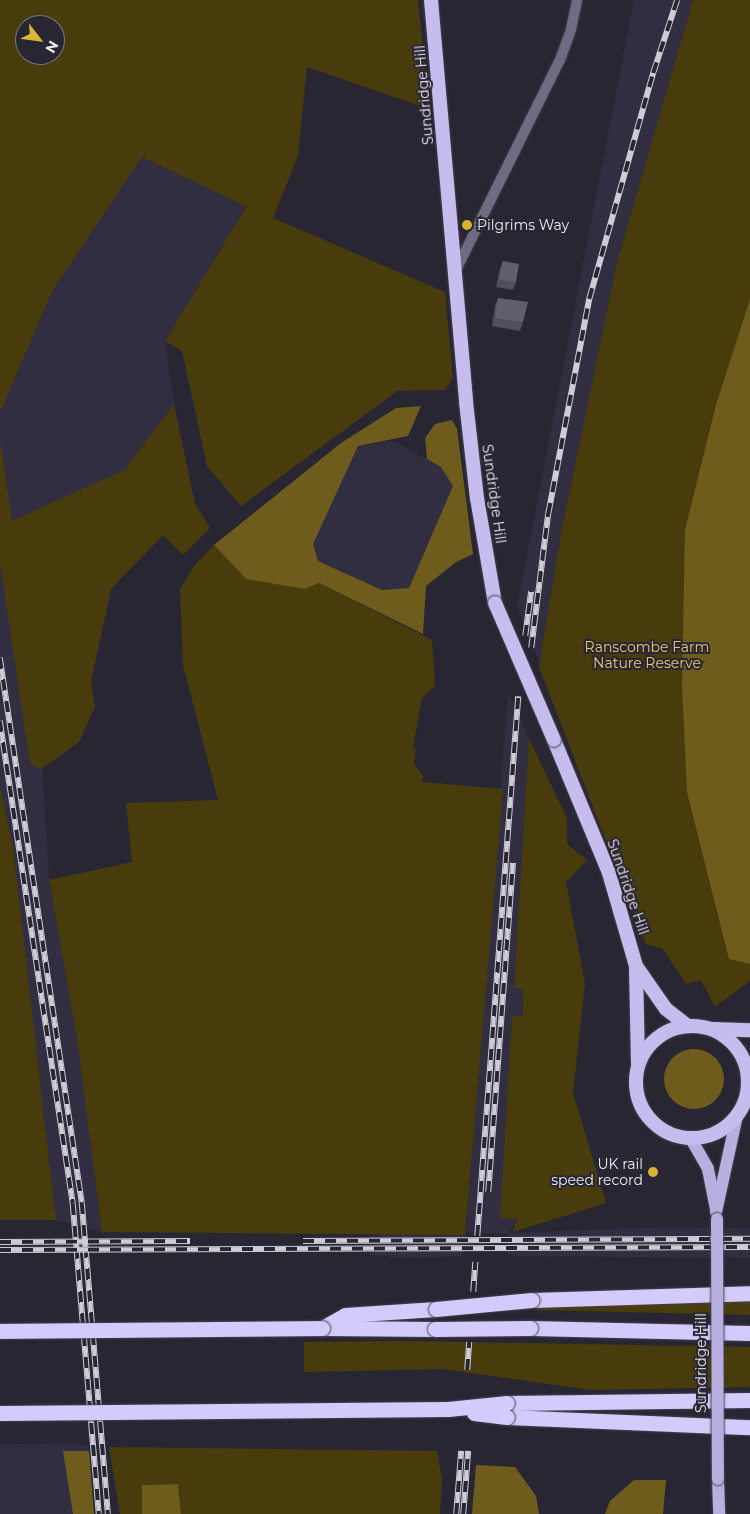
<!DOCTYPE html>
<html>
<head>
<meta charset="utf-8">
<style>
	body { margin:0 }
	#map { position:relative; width:750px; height:1514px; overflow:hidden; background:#292633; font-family:Montserrat,sans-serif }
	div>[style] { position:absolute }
	.built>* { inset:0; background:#322e41 }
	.green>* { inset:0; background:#493c0c }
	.forest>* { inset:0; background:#6e5c1d }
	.round { border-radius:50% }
	.roads { filter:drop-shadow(0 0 1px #44414e) drop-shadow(0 0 1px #44414e) }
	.minor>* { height:10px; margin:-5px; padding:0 5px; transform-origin:5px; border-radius:5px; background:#706b83 }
	.primary>* { height:12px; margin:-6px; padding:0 6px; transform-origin:6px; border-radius:6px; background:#b8aee0 }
	.trunk>* { height:14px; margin:-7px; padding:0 7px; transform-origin:7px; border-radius:7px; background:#c6bcee }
	.trunk>.ring { margin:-7px; padding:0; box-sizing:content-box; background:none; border:14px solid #c6bcee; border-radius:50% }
	.motorway>* { height:15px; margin:-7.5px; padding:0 7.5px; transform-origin:7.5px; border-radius:7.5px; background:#d4cafb }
	.rail>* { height:5.5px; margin-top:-2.75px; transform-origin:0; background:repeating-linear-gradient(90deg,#292633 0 11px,#ceccd6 0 22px); box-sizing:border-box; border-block:1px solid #ceccd6 }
	.bridges { filter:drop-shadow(0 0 1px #44414e) drop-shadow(0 0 1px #44414e) }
	.primary-bridge>* { height:12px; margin:-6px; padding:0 6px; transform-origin:6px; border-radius:6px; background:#b8aee0 }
	.trunk-bridge>* { height:14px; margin:-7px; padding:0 7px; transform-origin:7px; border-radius:7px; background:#c6bcee }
	.motorway-bridge>* { height:15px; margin:-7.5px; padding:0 7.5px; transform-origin:7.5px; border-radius:7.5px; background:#d4cafb }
	.wall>* { inset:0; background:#524f5d }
	.building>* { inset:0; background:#625f6d }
	.dots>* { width:14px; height:14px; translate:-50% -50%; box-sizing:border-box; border:2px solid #292633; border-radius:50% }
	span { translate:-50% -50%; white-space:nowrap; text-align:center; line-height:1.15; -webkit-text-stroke:4px #292633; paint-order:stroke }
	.street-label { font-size:14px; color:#ebe9f2 }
	.poi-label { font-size:14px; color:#ebe9f2 }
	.left { translate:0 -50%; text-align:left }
	.right { translate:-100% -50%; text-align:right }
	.park-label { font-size:14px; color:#e4c970 }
	.north { position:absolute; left:15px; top:15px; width:50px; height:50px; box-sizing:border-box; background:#292633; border:1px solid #77747f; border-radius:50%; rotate:120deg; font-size:14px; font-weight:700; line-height:20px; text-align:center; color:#ebe9f2 }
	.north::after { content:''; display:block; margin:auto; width:18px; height:22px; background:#d7b434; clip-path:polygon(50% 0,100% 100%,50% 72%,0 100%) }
</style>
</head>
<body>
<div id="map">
	<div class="built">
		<i style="clip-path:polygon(634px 0,693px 0,617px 262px,561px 533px,540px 663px,517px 607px)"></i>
		<i style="clip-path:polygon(142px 157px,246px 207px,165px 341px,174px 404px,124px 470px,12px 522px,0 439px,0 412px,53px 290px)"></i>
		<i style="clip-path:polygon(394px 441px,441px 467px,453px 486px,409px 588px,382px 590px,318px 561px,312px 544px,358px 446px)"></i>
		<i style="clip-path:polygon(0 552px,40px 735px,49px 880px,77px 1039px,102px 1232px,56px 1220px,13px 846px,0 787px)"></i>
		<i style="clip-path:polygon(508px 693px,529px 739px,514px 988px,523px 989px,517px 1218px,509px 1233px,666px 1227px,750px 1228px,750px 1258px,519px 1256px,507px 1254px,508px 1234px,466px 1232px)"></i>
		<i style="clip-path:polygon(387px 1234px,465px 1235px,463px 1256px,409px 1258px,370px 1255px,371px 1236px)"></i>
		<i style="clip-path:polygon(0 1444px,87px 1445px,90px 1514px,0 1514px)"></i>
	</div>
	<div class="green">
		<i style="clip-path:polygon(evenodd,0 0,418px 0,429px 109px,307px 67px,298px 156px,273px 218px,445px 292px,453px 378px,445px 390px,397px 391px,241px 506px,207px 466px,182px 351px,165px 341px,246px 207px,253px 210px,142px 157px,53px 290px,0 412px,0 0,25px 25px,55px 25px,55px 55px,25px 55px,25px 25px)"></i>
		<i style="clip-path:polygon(693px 0,750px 0,750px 981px,715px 1007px,701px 980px,686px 984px,663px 949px,646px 944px,539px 667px,561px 533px,617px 262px)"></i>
		<i style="clip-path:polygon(174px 404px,195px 504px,210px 528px,183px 555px,163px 535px,111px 589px,91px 682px,95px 707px,79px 742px,41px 769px,30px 764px,0 563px,0 439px,12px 521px,124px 470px)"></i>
		<i style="clip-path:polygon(214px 545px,246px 579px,319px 583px,432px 640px,435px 686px,422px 698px,413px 747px,416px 748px,414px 764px,423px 775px,422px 782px,503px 789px,465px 1235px,102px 1232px,77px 1039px,49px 880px,132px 862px,126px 803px,218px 800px,183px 665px,180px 589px,194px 566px)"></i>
		<i style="clip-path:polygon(529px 739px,567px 818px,567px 844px,587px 860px,566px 882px,585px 984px,573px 1093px,606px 1203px,513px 1232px,517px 1218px,500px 1219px,512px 1017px,523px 1015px,523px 989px,514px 988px)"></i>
		<i style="clip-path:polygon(0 787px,13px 846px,56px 1220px,0 1220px)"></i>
		<i style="clip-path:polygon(750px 1300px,750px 1315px,535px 1310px,535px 1306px)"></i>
		<i style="clip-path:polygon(399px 1341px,750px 1347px,750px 1387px,591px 1390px,443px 1369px,304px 1372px,304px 1342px)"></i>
		<i style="clip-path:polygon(109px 1447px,437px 1451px,442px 1479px,440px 1514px,181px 1514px,178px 1484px,142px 1485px,142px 1514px,120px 1514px)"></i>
	</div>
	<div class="forest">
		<i style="clip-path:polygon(750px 299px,750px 964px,729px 959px,687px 792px,682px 685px,685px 530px,716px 405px)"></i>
		<i style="clip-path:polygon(421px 406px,408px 436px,358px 446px,313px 544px,318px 561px,382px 590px,409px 588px,453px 486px,441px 467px,427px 459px,425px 438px,435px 424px,452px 420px,457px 429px,473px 554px,456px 562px,426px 586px,423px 634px,319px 583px,305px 589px,246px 579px,214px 545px,341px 443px,396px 408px)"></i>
		<i class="round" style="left:664px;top:1049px;width:60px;height:60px"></i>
		<i style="clip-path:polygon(63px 1451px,89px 1451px,94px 1514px,73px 1514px)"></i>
		<i style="clip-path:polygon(476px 1465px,515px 1467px,536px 1496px,539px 1514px,472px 1514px)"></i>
		<i style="clip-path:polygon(634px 1480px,666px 1480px,663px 1514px,605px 1514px,610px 1501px)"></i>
		<i style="clip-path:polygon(178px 1484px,181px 1514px,142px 1514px,142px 1485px)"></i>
	</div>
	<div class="roads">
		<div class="minor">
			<i style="left:457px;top:268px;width:232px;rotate:-63.7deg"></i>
			<i style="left:560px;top:60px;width:33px;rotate:-70deg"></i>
			<i style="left:571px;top:29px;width:30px;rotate:-78deg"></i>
		</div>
		<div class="primary">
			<i style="left:691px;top:1139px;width:34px;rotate:60deg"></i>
			<i style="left:708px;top:1169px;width:41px;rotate:78.7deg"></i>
			<i style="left:716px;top:1212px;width:98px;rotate:-77.7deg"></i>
			<i style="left:718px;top:1479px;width:35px;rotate:88deg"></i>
		</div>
		<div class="trunk">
			<i style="left:431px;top:0;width:404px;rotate:85deg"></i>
			<i style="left:466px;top:402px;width:97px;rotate:83.5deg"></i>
			<i style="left:477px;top:498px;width:107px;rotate:80.3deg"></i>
			<i style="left:554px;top:740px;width:144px;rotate:67.5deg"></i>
			<i style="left:609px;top:873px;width:97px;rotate:73.8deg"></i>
			<i style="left:636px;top:966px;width:52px;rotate:55.1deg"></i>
			<i style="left:666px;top:1009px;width:28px;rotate:38deg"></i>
			<i style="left:636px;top:967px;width:96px;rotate:88.8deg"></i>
			<i class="ring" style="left:636px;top:1026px;width:98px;height:98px"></i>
			<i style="left:713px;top:1029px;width:37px;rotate:2deg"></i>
		</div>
		<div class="motorway">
			<i style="left:532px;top:1300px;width:218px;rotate:-1.8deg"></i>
			<i style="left:322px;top:1328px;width:26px;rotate:-29deg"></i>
			<i style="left:345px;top:1315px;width:91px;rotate:-3.8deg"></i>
			<i style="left:324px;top:1328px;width:111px;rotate:0.5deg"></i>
			<i style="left:530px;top:1328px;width:220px;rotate:1.3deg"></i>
			<i style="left:507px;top:1403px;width:243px;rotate:-0.7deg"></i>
			<i style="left:507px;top:1417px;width:243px;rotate:2.4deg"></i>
		</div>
	</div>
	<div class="rail">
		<i style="left:525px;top:636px;width:45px;rotate:-82.4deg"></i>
		<i style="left:531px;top:648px;width:135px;rotate:-82.8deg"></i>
		<i style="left:548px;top:514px;width:219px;rotate:-79.2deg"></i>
		<i style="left:589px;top:299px;width:235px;rotate:-74.2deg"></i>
		<i style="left:653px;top:73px;width:77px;rotate:-71.8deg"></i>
		<i style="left:0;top:658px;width:551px;rotate:81.44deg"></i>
		<i style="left:82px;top:1203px;width:312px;rotate:85.2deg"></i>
		<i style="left:0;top:721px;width:488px;rotate:81.4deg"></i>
		<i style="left:73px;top:1204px;width:311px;rotate:85.2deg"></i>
		<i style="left:488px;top:1192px;width:330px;rotate:-85.7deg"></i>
		<i style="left:477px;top:1236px;width:541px;rotate:-85.65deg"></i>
		<i style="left:303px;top:1241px;width:447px;rotate:-0.3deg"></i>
		<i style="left:0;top:1242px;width:190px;rotate:-0.3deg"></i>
		<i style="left:0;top:1250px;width:750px;rotate:-0.23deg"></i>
		<i style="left:473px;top:1292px;width:30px;rotate:-86deg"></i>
		<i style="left:467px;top:1370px;width:28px;rotate:-86deg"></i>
		<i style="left:456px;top:1514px;width:63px;rotate:-85.5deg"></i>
		<i style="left:463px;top:1514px;width:63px;rotate:-85.5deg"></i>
	</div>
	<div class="bridges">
		<div class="primary-bridge">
			<i style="left:717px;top:1219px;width:260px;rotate:89.8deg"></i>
		</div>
		<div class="trunk-bridge">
			<i style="left:495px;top:603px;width:149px;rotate:66.7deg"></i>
		</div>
		<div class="motorway-bridge">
			<i style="left:436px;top:1309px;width:96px;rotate:-5.4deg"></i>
			<i style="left:435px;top:1329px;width:95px;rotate:-0.6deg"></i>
			<i style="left:0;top:1331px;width:322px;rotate:-0.5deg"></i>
			<i style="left:0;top:1413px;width:448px;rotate:-0.5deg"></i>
			<i style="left:448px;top:1409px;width:59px;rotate:-5.8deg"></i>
			<i style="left:474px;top:1413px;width:33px;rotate:7deg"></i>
		</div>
	</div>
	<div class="wall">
		<i style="clip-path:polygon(503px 261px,516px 282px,513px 290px,496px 287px,500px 269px)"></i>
		<i style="clip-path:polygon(498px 298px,523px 322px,520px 331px,492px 326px,495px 306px)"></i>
	</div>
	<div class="building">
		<i style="clip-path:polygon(503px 261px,519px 264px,516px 282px,499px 279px)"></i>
		<i style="clip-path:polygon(498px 298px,528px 302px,523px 322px,495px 318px)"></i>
	</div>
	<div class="dots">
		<i style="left:467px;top:225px;background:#d7b434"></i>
		<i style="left:653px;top:1172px;background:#d7b434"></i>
	</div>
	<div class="street-label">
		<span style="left:424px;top:95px;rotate:-95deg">Sundridge Hill</span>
		<span style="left:494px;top:494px;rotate:82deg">Sundridge Hill</span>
		<span style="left:628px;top:887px;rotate:71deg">Sundridge Hill</span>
		<span style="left:701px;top:1363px;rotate:-90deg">Sundridge Hill</span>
	</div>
	<div class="poi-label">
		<span class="left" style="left:477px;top:225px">Pilgrims Way</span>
		<span class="right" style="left:643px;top:1172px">UK rail<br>speed record</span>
	</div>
	<div class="park-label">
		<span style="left:647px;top:655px">Ranscombe Farm<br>Nature Reserve</span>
	</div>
	<div class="north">N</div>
</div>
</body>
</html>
